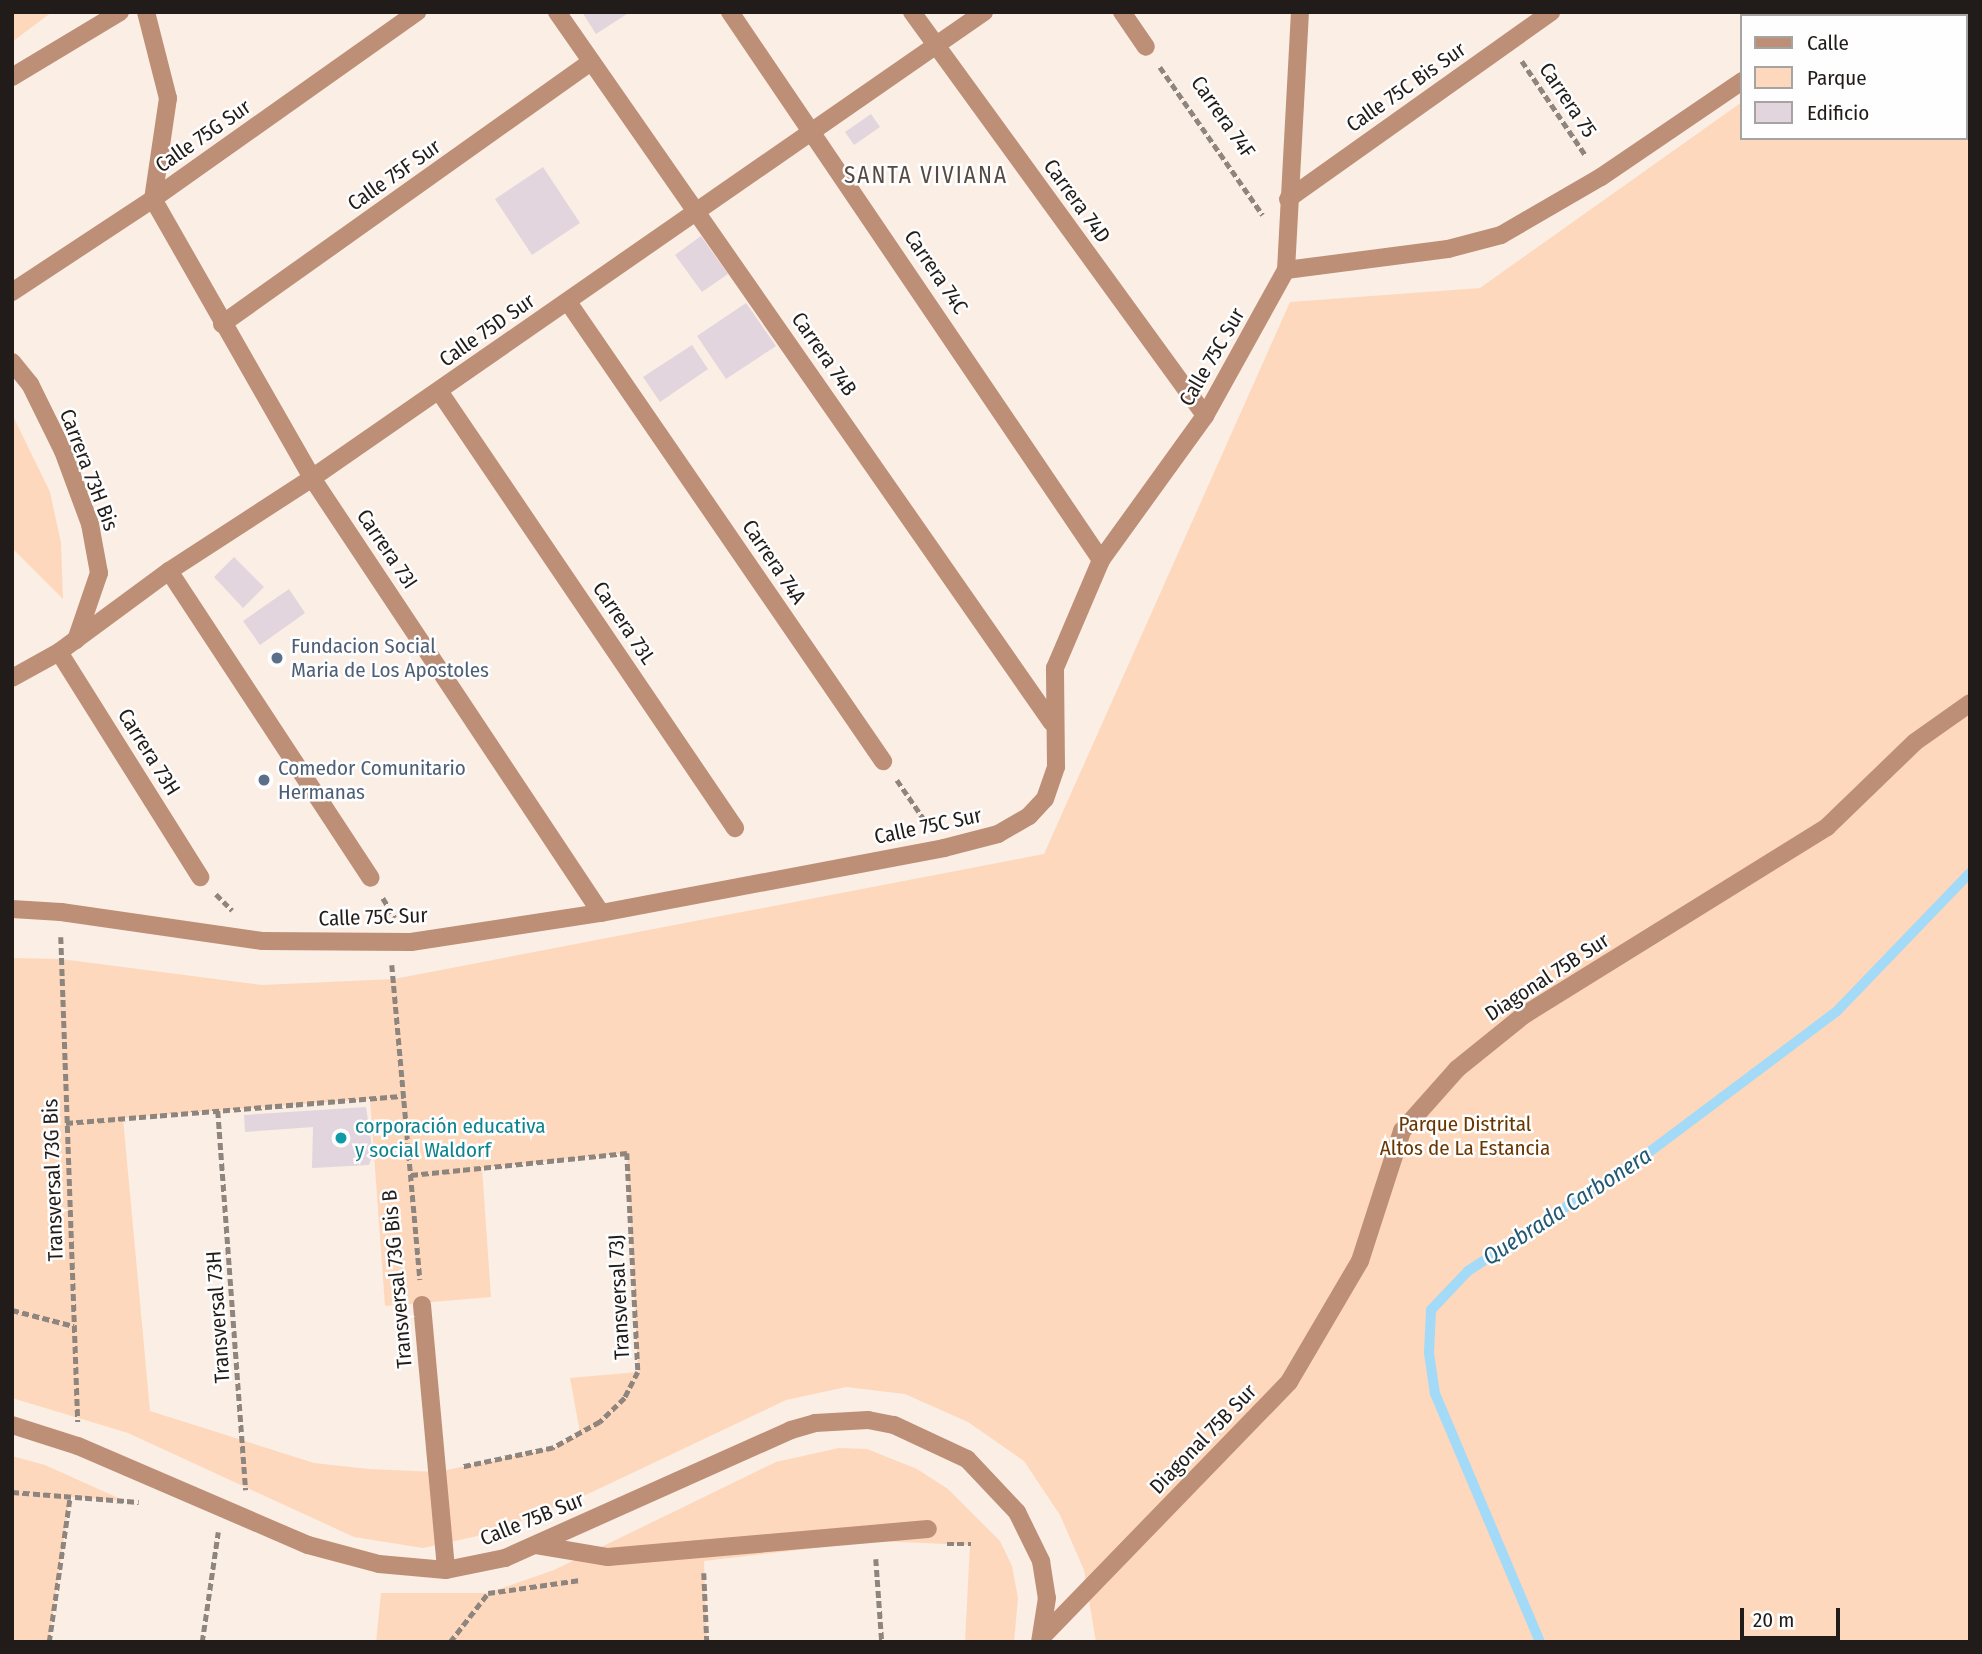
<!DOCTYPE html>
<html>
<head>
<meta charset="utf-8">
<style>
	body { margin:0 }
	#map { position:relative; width:1982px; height:1654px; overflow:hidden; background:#fbeee5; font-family:"Fira Sans Condensed",sans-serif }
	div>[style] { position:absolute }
	.green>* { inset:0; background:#fed8bc }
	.stream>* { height:10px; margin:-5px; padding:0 5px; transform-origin:5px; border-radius:5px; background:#a3daf7 }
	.building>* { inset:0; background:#e3d5dd }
	.path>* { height:4.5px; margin-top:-2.25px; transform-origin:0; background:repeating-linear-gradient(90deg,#8e857f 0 7px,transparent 0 10.5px) }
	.minor>* { height:18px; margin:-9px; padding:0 9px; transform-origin:9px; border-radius:9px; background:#bd8f77 }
	.tertiary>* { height:18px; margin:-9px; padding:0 9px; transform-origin:9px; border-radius:9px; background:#bd8f77 }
	.dots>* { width:19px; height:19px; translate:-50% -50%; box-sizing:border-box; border:4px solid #fefefe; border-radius:50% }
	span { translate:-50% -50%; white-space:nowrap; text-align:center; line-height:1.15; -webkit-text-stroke:5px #fefefe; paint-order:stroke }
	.street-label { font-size:21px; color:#211c19 }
	.service-label { font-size:21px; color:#4e5e75 }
	.left { translate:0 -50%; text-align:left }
	.park-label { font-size:21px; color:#6a3700 }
	.culture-label { font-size:21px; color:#0d838f }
	.neighbourhood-label { font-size:23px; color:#554a43; letter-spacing:2px }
	.water-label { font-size:23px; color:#225872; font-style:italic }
	.frame { position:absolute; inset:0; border:14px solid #211c19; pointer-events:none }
	.legend { position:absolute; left:1740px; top:14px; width:228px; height:126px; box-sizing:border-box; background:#fefefe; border:2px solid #a6a4a2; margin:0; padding:9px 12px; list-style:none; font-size:21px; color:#211c19 }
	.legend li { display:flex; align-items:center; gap:14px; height:35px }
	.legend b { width:35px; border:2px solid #a6a4a2 }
	.scale { position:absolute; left:1740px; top:1608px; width:100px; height:32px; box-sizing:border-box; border:4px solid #211c19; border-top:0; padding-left:9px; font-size:21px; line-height:24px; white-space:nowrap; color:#211c19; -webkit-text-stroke:5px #fefefe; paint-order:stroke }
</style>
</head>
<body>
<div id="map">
	<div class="green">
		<i style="clip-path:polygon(12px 12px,52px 12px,12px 42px)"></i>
		<i style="clip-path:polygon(evenodd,1870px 12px,1970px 12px,1970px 1642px,1096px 1642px,1084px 1570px,1060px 1515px,1024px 1461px,968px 1422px,905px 1394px,846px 1387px,786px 1400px,590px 1493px,491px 1533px,423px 1548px,354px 1537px,128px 1433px,12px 1398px,12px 958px,61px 959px,262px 985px,394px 979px,1044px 854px,1290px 302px,1480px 288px,1742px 102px,1742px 138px,1966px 138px,1966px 16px,1865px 16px,1870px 12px,370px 1099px,385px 1306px,491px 1297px,482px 1168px,627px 1153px,638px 1372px,570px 1378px,580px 1433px,553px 1448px,437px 1472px,369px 1469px,314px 1463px,150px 1411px,123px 1118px,370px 1099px)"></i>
		<i style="clip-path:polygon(12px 414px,50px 492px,61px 543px,63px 599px,12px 548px)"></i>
		<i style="clip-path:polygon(839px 1448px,867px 1449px,917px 1469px,948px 1489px,1000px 1541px,1012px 1566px,1018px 1598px,1014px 1642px,965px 1642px,970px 1545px,875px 1541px,704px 1561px,707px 1642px,376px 1642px,381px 1593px,488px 1593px,554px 1570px,776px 1462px)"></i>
		<i style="clip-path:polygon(12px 1456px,45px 1465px,125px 1501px,70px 1497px,49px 1642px,12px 1642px)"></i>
	</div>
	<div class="stream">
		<i style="left:1540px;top:1642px;width:269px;rotate:-112.9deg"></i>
		<i style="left:1435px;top:1394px;width:41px;rotate:-98.3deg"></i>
		<i style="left:1429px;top:1353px;width:43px;rotate:-87.3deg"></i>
		<i style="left:1431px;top:1310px;width:54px;rotate:-46.5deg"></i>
		<i style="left:1468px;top:1271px;width:210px;rotate:-33.2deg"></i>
		<i style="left:1644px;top:1156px;width:241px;rotate:-36.9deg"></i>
		<i style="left:1837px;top:1011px;width:192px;rotate:-46.1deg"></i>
	</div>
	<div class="building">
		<i style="clip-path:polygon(582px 12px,630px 12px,596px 34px)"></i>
		<i style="clip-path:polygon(871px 114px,880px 127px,854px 145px,845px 132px)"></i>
		<i style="clip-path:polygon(543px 167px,580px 223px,532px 255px,495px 199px)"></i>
		<i style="clip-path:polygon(701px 236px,728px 274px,702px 292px,675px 255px)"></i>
		<i style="clip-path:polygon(746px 303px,776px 346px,726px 379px,697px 336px)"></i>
		<i style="clip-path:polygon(692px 345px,708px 369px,660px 402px,643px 377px)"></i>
		<i style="clip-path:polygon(234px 557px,264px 587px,243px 608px,214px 577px)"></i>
		<i style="clip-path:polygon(289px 589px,305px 613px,260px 645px,243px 621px)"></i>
		<i style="clip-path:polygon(366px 1107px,373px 1154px,369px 1165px,312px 1168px,313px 1127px,245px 1132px,244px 1115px)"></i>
	</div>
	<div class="path">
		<i style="left:1522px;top:61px;width:115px;rotate:56deg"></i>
		<i style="left:1160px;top:67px;width:180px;rotate:55.2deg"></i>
		<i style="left:897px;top:780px;width:55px;rotate:55.4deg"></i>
		<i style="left:216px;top:894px;width:23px;rotate:45deg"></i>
		<i style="left:383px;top:898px;width:23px;rotate:59deg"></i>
		<i style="left:61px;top:937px;width:485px;rotate:88deg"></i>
		<i style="left:392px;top:965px;width:316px;rotate:84.9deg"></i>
		<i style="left:218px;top:1111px;width:380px;rotate:85.8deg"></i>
		<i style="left:66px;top:1123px;width:339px;rotate:-4.6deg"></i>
		<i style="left:411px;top:1175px;width:217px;rotate:-5.8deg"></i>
		<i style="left:627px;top:1153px;width:219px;rotate:87.1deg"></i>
		<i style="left:638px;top:1372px;width:29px;rotate:117deg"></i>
		<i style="left:625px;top:1398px;width:35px;rotate:136deg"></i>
		<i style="left:600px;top:1422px;width:54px;rotate:151deg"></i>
		<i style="left:553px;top:1448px;width:93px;rotate:168.2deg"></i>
		<i style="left:12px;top:1310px;width:64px;rotate:14.5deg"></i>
		<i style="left:12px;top:1492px;width:127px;rotate:4.5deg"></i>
		<i style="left:947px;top:1544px;width:24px"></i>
		<i style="left:876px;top:1559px;width:83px;rotate:85.9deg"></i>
		<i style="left:704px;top:1573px;width:69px;rotate:87.5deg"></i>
		<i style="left:488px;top:1593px;width:93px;rotate:-8deg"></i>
		<i style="left:49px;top:1642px;width:147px;rotate:-81.8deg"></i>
		<i style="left:202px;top:1642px;width:111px;rotate:-81.7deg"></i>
		<i style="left:450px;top:1642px;width:62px;rotate:-52.2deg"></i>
	</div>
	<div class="minor">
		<i style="left:146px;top:12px;width:89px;rotate:75.7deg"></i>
		<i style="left:168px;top:98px;width:102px;rotate:98.4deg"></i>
		<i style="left:153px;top:199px;width:321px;rotate:60.3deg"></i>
		<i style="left:312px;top:478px;width:522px;rotate:56.4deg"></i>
		<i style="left:557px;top:12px;width:866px;rotate:55.15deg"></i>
		<i style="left:730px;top:12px;width:662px;rotate:55.9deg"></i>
		<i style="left:912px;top:12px;width:499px;rotate:54deg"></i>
		<i style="left:1122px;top:12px;width:42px;rotate:55.6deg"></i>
		<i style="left:1840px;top:16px;width:6px;rotate:-39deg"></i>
		<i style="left:12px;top:77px;width:126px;rotate:-31deg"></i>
		<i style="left:1288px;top:199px;width:323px;rotate:-35.4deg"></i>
		<i style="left:1286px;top:270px;width:163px;rotate:-7.4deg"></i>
		<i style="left:1448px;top:249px;width:55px;rotate:-14.8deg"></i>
		<i style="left:1501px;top:235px;width:116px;rotate:-30.1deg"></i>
		<i style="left:1601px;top:177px;width:171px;rotate:-34.2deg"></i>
		<i style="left:12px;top:292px;width:169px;rotate:-33.4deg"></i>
		<i style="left:153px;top:199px;width:324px;rotate:-35.3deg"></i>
		<i style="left:568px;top:302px;width:557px;rotate:55.54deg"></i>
		<i style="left:222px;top:324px;width:453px;rotate:-35.4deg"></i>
		<i style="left:12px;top:362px;width:28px;rotate:51deg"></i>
		<i style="left:30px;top:384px;width:75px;rotate:63.8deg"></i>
		<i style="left:63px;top:451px;width:78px;rotate:69.7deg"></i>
		<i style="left:90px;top:524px;width:50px;rotate:79.6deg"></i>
		<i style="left:99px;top:573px;width:71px;rotate:108.9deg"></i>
		<i style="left:439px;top:391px;width:528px;rotate:55.89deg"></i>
		<i style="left:169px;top:571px;width:367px;rotate:56.7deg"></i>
		<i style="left:59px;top:652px;width:266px;rotate:57.9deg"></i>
		<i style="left:12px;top:909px;width:49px;rotate:3.5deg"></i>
		<i style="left:61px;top:912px;width:203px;rotate:8.2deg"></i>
		<i style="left:262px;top:941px;width:149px;rotate:0.4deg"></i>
		<i style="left:411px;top:942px;width:192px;rotate:-8.7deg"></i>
		<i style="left:601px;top:913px;width:349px;rotate:-10.7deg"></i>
		<i style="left:944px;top:848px;width:56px;rotate:-14.5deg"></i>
		<i style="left:998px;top:834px;width:36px;rotate:-30deg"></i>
		<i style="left:1029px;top:816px;width:23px;rotate:-47deg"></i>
		<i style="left:1045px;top:799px;width:34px;rotate:-71deg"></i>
		<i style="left:1056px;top:767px;width:99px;rotate:-90.6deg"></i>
		<i style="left:1055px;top:668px;width:117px;rotate:-66.9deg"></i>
		<i style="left:1101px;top:560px;width:178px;rotate:-54.2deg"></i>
		<i style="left:1205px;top:416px;width:167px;rotate:-61deg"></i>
		<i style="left:1286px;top:270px;width:258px;rotate:-86.9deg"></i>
		<i style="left:422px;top:1305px;width:266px;rotate:84.8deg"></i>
		<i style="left:536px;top:1545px;width:73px;rotate:9.5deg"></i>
		<i style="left:608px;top:1557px;width:321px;rotate:-5deg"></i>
		<i style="left:1042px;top:1637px;width:355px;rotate:-45.9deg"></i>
		<i style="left:1289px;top:1382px;width:140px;rotate:-59.6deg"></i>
		<i style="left:1360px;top:1261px;width:137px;rotate:-72.1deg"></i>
		<i style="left:1402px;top:1131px;width:83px;rotate:-48.4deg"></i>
		<i style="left:1457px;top:1069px;width:86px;rotate:-38.9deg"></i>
		<i style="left:1524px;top:1015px;width:357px;rotate:-31.8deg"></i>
		<i style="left:1827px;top:827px;width:122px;rotate:-44deg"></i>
		<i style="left:1915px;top:742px;width:67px;rotate:-35.3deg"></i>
	</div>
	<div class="tertiary">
		<i style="left:12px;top:678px;width:54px;rotate:-29deg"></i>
		<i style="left:59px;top:652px;width:137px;rotate:-36.4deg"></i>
		<i style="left:169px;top:571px;width:171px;rotate:-33deg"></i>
		<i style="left:312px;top:478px;width:818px;rotate:-34.74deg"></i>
		<i style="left:12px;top:1425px;width:69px;rotate:17.7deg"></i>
		<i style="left:78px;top:1446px;width:250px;rotate:23.3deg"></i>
		<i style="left:308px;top:1545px;width:73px;rotate:15deg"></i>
		<i style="left:379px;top:1564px;width:67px;rotate:5.1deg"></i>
		<i style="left:446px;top:1570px;width:60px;rotate:-11.5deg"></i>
		<i style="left:505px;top:1558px;width:313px;rotate:-24.1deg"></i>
		<i style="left:791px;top:1430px;width:25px;rotate:-16deg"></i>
		<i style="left:815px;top:1423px;width:53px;rotate:-3.2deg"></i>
		<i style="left:868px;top:1420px;width:26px;rotate:11deg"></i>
		<i style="left:894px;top:1425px;width:81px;rotate:25deg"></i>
		<i style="left:967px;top:1459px;width:73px;rotate:46.7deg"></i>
		<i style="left:1017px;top:1512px;width:55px;rotate:63.9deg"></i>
		<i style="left:1041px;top:1561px;width:37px;rotate:81deg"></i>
		<i style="left:1047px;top:1598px;width:45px;rotate:99deg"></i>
	</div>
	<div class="dots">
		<i style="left:277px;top:658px;background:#5c6f8a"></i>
		<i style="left:264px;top:780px;background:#5c6f8a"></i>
		<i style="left:341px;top:1138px;background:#0f9aa8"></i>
	</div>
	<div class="street-label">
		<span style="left:1406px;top:87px;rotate:-35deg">Calle 75C Bis Sur</span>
		<span style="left:1568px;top:100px;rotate:56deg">Carrera 75</span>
		<span style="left:1223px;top:117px;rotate:55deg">Carrera 74F</span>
		<span style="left:203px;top:136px;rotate:-35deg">Calle 75G Sur</span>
		<span style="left:394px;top:175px;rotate:-35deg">Calle 75F Sur</span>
		<span style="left:1077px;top:201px;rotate:54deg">Carrera 74D</span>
		<span style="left:936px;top:272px;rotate:56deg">Carrera 74C</span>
		<span style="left:487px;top:330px;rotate:-35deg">Calle 75D Sur</span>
		<span style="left:824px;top:354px;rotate:55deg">Carrera 74B</span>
		<span style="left:1212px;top:357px;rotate:-60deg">Calle 75C Sur</span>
		<span style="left:89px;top:470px;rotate:69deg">Carrera 73H Bis</span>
		<span style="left:387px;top:549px;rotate:56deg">Carrera 73I</span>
		<span style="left:774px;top:562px;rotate:56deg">Carrera 74A</span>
		<span style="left:624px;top:623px;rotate:56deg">Carrera 73L</span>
		<span style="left:149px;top:752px;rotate:58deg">Carrera 73H</span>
		<span style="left:928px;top:826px;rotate:-12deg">Calle 75C Sur</span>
		<span style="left:373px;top:917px;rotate:-2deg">Calle 75C Sur</span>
		<span style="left:1547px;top:977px;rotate:-33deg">Diagonal 75B Sur</span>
		<span style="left:53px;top:1180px;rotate:-92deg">Transversal 73G Bis</span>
		<span style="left:397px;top:1279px;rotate:-95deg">Transversal 73G Bis B</span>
		<span style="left:619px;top:1297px;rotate:-93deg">Transversal 73J</span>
		<span style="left:218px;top:1317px;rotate:-94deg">Transversal 73H</span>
		<span style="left:1203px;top:1439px;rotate:-46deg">Diagonal 75B Sur</span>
		<span style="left:532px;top:1519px;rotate:-22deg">Calle 75B Sur</span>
	</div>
	<div class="service-label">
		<span class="left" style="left:291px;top:658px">Fundacion Social<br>Maria de Los Apostoles</span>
		<span class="left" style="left:278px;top:780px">Comedor Comunitario<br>Hermanas</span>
	</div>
	<div class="park-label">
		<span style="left:1465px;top:1136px">Parque Distrital<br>Altos de La Estancia</span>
	</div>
	<div class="culture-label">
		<span class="left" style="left:355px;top:1138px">corporación educativa<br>y social Waldorf</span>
	</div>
	<div class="neighbourhood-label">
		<span style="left:926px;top:175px">SANTA VIVIANA</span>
	</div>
	<div class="water-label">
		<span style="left:1567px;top:1206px;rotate:-33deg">Quebrada Carbonera</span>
	</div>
	<div class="frame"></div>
	<ul class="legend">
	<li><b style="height:9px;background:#bd8f77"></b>Calle</li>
	<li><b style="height:19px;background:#fed8bc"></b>Parque</li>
	<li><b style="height:19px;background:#e3d5dd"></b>Edificio</li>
	</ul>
	<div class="scale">20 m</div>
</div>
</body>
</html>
